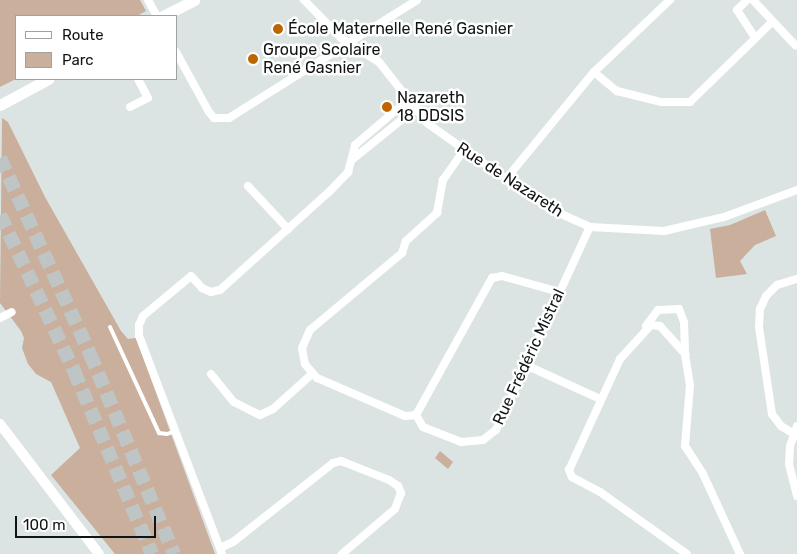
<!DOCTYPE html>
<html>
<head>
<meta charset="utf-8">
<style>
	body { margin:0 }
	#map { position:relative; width:797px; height:554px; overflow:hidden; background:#dce4e3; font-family:Rubik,sans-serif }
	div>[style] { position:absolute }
	.green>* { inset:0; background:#caaf9c }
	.motorway-tunnel>* { height:14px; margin-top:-7px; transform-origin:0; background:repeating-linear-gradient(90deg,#bec5c4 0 14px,transparent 0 21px) }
	.service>* { height:4px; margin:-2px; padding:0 2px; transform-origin:2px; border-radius:2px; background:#fff }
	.minor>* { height:8px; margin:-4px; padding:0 4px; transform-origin:4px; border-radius:4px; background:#fff }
	.tertiary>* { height:10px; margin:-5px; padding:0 5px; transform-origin:5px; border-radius:5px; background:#fff }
	.secondary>* { height:11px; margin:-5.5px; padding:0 5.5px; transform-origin:5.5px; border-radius:5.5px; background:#fff }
	.dots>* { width:14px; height:14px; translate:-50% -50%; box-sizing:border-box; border:2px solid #fff; border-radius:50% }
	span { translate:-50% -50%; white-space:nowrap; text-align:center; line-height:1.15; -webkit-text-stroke:5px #fff; paint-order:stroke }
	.poi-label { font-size:16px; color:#111414 }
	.left { translate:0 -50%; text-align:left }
	.street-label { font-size:16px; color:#111414 }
	.legend { position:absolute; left:15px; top:15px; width:162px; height:65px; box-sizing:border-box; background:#fff; border:1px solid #a0a1a1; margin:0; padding:6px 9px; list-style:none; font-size:15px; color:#111414 }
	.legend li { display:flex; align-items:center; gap:10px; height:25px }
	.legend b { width:25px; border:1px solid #a0a1a1 }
	.scale { position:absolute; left:15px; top:516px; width:141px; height:22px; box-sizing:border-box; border:2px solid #111414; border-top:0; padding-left:6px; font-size:15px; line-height:18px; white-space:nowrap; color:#111414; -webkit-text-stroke:4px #fff; paint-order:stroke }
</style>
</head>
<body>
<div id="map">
	<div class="green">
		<i style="clip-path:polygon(0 0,140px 0,146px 11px,137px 16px,16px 16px,16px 79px,0 87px)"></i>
		<i style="clip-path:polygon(2px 118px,8px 122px,45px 197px,121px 331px,128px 339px,136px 338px,215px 554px,115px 554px,51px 475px,80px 448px,51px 382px,36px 374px,28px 364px,22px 348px,24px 338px,21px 331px,0 303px)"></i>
		<i style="clip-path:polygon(765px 210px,776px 236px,755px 245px,740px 261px,747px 274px,716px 278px,710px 229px,730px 225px)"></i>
		<i style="clip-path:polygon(440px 451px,453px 462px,448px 469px,435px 458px)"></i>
	</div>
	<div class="motorway-tunnel">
		<i style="left:0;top:158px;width:216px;rotate:65.3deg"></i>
		<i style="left:90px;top:354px;width:217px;rotate:67.2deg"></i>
		<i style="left:0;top:215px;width:173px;rotate:64.6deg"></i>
		<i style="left:74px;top:371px;width:199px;rotate:66.9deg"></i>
	</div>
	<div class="service">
		<i style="left:110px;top:327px;width:117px;rotate:65.2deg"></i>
		<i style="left:159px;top:433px;width:8px;rotate:7deg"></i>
		<i style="left:167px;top:434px;width:9px;rotate:-21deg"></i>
	</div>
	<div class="minor">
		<i style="left:148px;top:0;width:18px;rotate:61deg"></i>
		<i style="left:304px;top:0;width:54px;rotate:45.7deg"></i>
		<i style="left:342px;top:39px;width:44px;rotate:31.9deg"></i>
		<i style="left:379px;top:62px;width:78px;rotate:51.8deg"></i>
		<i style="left:427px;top:123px;width:110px;rotate:35.4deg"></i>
		<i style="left:517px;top:187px;width:42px;rotate:33.3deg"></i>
		<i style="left:552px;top:210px;width:42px;rotate:24.1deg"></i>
		<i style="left:590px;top:227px;width:74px;rotate:3.1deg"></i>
		<i style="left:664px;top:231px;width:62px;rotate:-13.1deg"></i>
		<i style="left:724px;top:217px;width:78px;rotate:-20.3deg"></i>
		<i style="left:747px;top:0;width:14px;rotate:135deg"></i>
		<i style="left:737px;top:10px;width:33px;rotate:57deg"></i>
		<i style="left:753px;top:0;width:62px;rotate:47deg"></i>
		<i style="left:176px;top:52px;width:68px;rotate:61.2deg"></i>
		<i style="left:209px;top:112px;width:8px;rotate:50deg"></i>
		<i style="left:214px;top:118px;width:15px"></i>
		<i style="left:229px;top:118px;width:222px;rotate:-32.1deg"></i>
		<i style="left:594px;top:72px;width:30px;rotate:40deg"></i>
		<i style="left:617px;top:91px;width:45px;rotate:14deg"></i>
		<i style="left:661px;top:102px;width:29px"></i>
		<i style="left:690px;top:102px;width:115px;rotate:-44.3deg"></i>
		<i style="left:130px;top:107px;width:20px;rotate:-27deg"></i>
		<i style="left:148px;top:98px;width:21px;rotate:-118deg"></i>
		<i style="left:353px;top:159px;width:81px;rotate:-39deg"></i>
		<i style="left:506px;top:179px;width:139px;rotate:-50.6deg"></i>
		<i style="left:594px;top:72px;width:105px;rotate:-43.5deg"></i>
		<i style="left:248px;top:186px;width:59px;rotate:47.1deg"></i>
		<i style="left:0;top:318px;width:13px;rotate:-27deg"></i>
		<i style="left:646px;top:326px;width:20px;rotate:-53deg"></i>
		<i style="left:658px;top:310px;width:21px;rotate:-3deg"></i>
		<i style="left:679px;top:309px;width:14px;rotate:69deg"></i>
		<i style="left:684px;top:322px;width:32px;rotate:88deg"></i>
		<i style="left:528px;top:366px;width:79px;rotate:24.6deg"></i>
		<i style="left:211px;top:374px;width:36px;rotate:51deg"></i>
		<i style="left:234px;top:402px;width:29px;rotate:27deg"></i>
		<i style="left:260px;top:415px;width:14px;rotate:-25deg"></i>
		<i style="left:273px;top:409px;width:52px;rotate:-41.9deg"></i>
		<i style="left:416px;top:415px;width:11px;rotate:175deg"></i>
		<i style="left:405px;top:416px;width:96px;rotate:-156.6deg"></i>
		<i style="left:317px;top:378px;width:18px;rotate:-131deg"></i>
		<i style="left:305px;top:364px;width:16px;rotate:-101deg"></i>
		<i style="left:302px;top:348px;width:20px;rotate:-66deg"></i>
		<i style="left:310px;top:330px;width:120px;rotate:-39.9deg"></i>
		<i style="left:402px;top:253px;width:13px;rotate:-72deg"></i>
		<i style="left:406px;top:241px;width:42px;rotate:-42.1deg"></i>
		<i style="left:437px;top:213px;width:34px;rotate:-80deg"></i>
		<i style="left:443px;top:180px;width:35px;rotate:-55deg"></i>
		<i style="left:416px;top:415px;width:14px;rotate:60deg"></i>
		<i style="left:423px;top:427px;width:41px;rotate:21.5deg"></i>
		<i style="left:461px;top:442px;width:22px;rotate:-5deg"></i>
		<i style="left:483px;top:440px;width:16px;rotate:-38deg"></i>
		<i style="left:496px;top:430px;width:224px;rotate:-65.2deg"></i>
		<i style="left:416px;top:415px;width:157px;rotate:-61deg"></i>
		<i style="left:492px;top:278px;width:10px;rotate:-11deg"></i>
		<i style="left:502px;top:276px;width:59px;rotate:15.7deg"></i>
		<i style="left:797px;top:426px;width:21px;rotate:109deg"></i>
		<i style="left:790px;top:446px;width:18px;rotate:93deg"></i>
		<i style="left:789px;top:464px;width:33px;rotate:76deg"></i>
		<i style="left:794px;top:434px;width:15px;rotate:-148deg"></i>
		<i style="left:781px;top:426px;width:15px;rotate:-127deg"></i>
		<i style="left:772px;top:414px;width:88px;rotate:-98.5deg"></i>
		<i style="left:759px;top:327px;width:18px;rotate:-87deg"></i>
		<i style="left:760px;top:309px;width:14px;rotate:-65deg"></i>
		<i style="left:766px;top:296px;width:16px;rotate:-45deg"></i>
		<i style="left:777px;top:285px;width:21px;rotate:-17deg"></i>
		<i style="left:220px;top:548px;width:14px;rotate:-25deg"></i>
		<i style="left:233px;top:542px;width:127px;rotate:-38.3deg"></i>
		<i style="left:333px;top:463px;width:8px;rotate:-14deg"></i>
		<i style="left:341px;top:461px;width:52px;rotate:21.6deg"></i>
		<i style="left:389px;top:480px;width:11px;rotate:34deg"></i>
		<i style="left:398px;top:486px;width:8px;rotate:67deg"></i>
		<i style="left:401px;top:493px;width:17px;rotate:111deg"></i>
		<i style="left:395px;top:509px;width:70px;rotate:139.7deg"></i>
		<i style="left:222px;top:554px;width:234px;rotate:-110.8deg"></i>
		<i style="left:139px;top:335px;width:10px;rotate:-90deg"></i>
		<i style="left:139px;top:325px;width:10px;rotate:-66deg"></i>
		<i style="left:143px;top:316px;width:62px;rotate:-39.8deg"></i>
		<i style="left:191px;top:276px;width:16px;rotate:47deg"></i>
		<i style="left:202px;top:288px;width:10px;rotate:24deg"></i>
		<i style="left:211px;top:292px;width:9px;rotate:-13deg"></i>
		<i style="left:220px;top:290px;width:147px;rotate:-42deg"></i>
		<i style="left:329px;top:192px;width:28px;rotate:-46deg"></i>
		<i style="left:348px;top:172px;width:28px;rotate:-75deg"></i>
		<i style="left:355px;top:145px;width:71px;rotate:-40.4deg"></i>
		<i style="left:687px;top:554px;width:107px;rotate:-144.5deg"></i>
		<i style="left:600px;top:492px;width:32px;rotate:-152deg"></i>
		<i style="left:572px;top:477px;width:8px;rotate:-113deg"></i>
		<i style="left:569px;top:470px;width:122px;rotate:-65.3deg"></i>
		<i style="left:620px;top:359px;width:46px;rotate:-47.6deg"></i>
		<i style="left:651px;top:325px;width:9px;rotate:6deg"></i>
		<i style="left:660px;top:326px;width:38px;rotate:48deg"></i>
		<i style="left:685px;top:354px;width:31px;rotate:81deg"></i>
		<i style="left:690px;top:385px;width:61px;rotate:94.7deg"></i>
		<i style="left:685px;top:446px;width:33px;rotate:57deg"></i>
		<i style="left:703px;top:474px;width:88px;rotate:65.2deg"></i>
	</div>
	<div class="tertiary">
		<i style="left:0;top:424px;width:163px;rotate:52.7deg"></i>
	</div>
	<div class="secondary">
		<i style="left:163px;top:16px;width:35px;rotate:-27deg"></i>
		<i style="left:0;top:105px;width:55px;rotate:-28.4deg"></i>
	</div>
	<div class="dots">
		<i style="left:278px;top:29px;background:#bd6600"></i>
		<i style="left:253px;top:59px;background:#bd6600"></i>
		<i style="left:387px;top:107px;background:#bd6600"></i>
	</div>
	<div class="poi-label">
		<span class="left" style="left:288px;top:29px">École Maternelle René Gasnier</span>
		<span class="left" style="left:263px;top:59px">Groupe Scolaire<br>René Gasnier</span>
		<span class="left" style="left:397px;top:107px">Nazareth<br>18 DDSIS</span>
	</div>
	<div class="street-label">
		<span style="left:510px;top:180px;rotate:33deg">Rue de Nazareth</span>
		<span style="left:529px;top:357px;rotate:-65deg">Rue Frédéric Mistral</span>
	</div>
	<ul class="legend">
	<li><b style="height:6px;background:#fff"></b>Route</li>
	<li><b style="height:14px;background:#caaf9c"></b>Parc</li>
	</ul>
	<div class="scale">100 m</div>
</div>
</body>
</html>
